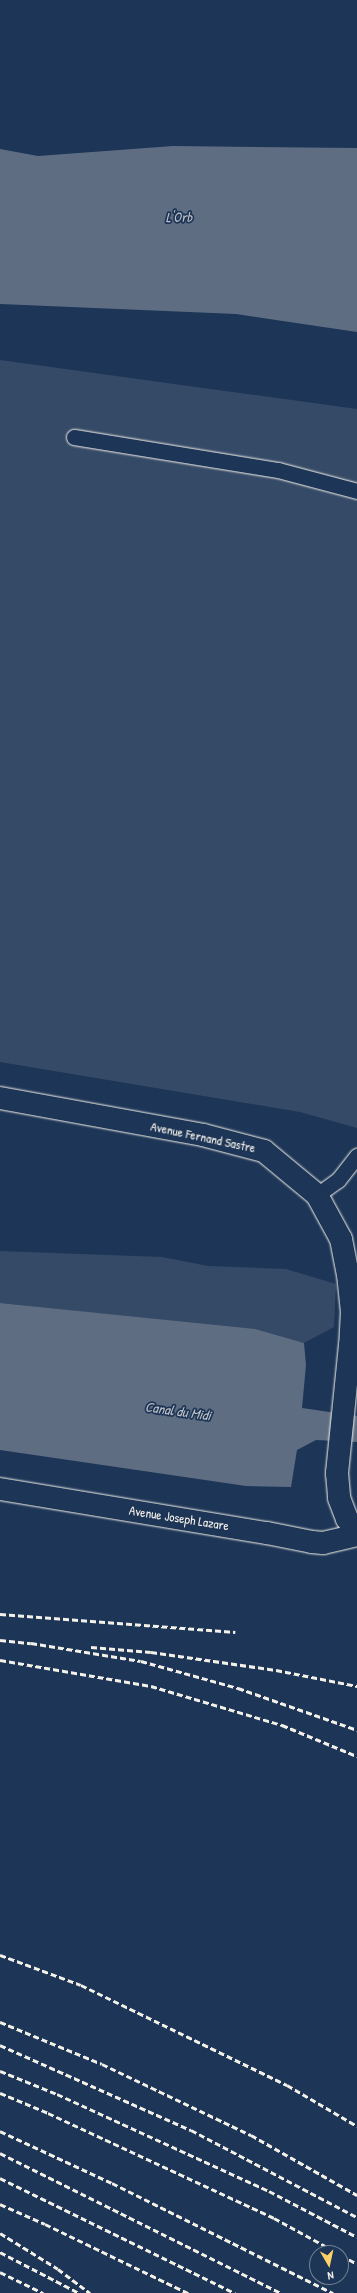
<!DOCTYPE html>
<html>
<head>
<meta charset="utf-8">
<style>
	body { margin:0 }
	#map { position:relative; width:357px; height:2293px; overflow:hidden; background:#1d3557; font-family:"Patrick Hand",sans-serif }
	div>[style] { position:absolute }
	.green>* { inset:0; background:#354a67 }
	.water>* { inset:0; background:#5e6d82 }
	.roads { filter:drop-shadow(0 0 1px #f4f1e8) drop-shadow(0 0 1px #f4f1e8) }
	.service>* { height:15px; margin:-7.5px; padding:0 7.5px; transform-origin:7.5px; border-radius:7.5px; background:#1d3557 }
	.minor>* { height:22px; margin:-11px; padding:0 11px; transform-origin:11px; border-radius:11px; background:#1d3557 }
	.secondary>* { height:22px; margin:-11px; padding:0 11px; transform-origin:11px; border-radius:11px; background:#1d3557 }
	.rail>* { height:3px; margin-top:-1.5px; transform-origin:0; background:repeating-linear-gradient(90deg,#f4f1e8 0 6px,transparent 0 9px) }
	span { translate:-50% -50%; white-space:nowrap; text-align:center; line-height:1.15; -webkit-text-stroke:3.5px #1d3557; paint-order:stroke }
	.street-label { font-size:13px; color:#f4f1e8 }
	.water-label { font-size:14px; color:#c0c3c4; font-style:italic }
	.north { position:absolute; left:309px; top:2245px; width:40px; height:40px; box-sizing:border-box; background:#1d3557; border:1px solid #738091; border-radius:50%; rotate:171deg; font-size:11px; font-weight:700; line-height:16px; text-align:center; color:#f4f1e8 }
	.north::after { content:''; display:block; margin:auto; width:14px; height:18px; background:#ffd166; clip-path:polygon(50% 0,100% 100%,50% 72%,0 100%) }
</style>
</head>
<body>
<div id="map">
	<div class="green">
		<i style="clip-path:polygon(0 360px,357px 409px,357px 1128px,300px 1112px,0 1062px)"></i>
		<i style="clip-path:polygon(0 1251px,162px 1257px,208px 1266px,286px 1269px,336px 1284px,334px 1327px,304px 1343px,229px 1327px,0 1303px)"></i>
	</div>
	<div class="water">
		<i style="clip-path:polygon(173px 146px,357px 148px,357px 332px,236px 314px,0 304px,0 149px,38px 156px)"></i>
		<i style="clip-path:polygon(0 1303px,255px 1329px,304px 1343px,306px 1365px,302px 1408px,357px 1416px,357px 1442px,316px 1440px,297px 1450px,291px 1487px,246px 1486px,0 1450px)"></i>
	</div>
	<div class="roads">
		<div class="service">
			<i style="left:74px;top:437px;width:207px;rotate:9.2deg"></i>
			<i style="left:278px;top:470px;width:82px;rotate:14.9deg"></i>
			<i style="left:317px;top:1195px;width:26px;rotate:-36deg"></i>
			<i style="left:338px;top:1180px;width:31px;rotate:-52deg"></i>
		</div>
		<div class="minor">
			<i style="left:0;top:1489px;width:271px;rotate:9.4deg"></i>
			<i style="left:267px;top:1533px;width:46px;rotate:11.3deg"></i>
			<i style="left:312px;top:1542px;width:11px;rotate:5deg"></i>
			<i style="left:323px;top:1543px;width:35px;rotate:-13deg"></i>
		</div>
		<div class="secondary">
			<i style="left:0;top:1098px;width:206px;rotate:10.3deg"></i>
			<i style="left:203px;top:1135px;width:63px;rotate:14.7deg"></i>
			<i style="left:264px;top:1151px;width:69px;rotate:39.7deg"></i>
			<i style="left:317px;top:1195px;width:50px;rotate:61.4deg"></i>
			<i style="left:341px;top:1239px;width:36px;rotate:79deg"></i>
			<i style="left:348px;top:1274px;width:37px;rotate:84deg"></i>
			<i style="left:352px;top:1311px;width:34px;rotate:93deg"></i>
			<i style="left:350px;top:1345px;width:129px;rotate:95.8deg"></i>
			<i style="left:337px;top:1473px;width:25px;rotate:85deg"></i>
			<i style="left:339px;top:1498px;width:22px;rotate:69deg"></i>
			<i style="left:347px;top:1519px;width:16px;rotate:52deg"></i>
		</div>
	</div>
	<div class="rail">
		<i style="left:0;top:1614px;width:236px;rotate:4.4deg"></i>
		<i style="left:0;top:1640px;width:31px;rotate:6deg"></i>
		<i style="left:31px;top:1643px;width:111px;rotate:9.3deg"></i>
		<i style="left:141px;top:1661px;width:101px;rotate:15.6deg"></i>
		<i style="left:238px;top:1688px;width:126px;rotate:19.4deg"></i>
		<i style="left:91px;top:1647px;width:60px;rotate:4.8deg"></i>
		<i style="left:151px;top:1652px;width:126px;rotate:8.2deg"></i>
		<i style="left:276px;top:1670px;width:83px;rotate:11.2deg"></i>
		<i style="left:0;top:1660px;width:153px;rotate:9.8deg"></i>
		<i style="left:151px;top:1686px;width:137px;rotate:16.6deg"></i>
		<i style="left:282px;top:1725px;width:81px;rotate:22.5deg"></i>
		<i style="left:0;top:1955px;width:86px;rotate:20.3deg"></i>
		<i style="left:81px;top:1985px;width:229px;rotate:25.9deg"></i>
		<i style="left:287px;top:2085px;width:81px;rotate:30.4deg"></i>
		<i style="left:0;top:2022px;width:110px;rotate:22.4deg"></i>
		<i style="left:102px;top:2064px;width:165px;rotate:25.5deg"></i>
		<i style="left:251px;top:2135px;width:122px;rotate:29.5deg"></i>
		<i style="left:0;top:2045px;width:209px;rotate:24deg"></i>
		<i style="left:191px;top:2130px;width:187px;rotate:27.7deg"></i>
		<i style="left:0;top:2071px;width:61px;rotate:22deg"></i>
		<i style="left:57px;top:2094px;width:233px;rotate:24.6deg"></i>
		<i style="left:269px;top:2191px;width:99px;rotate:27.6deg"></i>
		<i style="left:0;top:2093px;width:52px;rotate:22.6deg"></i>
		<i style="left:48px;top:2113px;width:249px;rotate:24.9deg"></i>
		<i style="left:274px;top:2218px;width:73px;rotate:28.7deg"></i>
		<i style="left:0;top:2131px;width:123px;rotate:24.9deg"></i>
		<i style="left:112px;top:2183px;width:247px;rotate:26.5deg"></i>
		<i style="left:0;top:2153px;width:314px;rotate:26.5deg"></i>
		<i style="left:0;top:2178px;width:262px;rotate:26.1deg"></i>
		<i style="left:0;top:2204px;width:49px;rotate:24deg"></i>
		<i style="left:45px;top:2224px;width:159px;rotate:25.8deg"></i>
		<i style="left:0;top:2233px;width:68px;rotate:31.8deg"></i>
		<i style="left:58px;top:2269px;width:40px;rotate:37deg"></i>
		<i style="left:0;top:2252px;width:89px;rotate:27.4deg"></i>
		<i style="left:341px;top:2255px;width:18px;rotate:29deg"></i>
		<i style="left:0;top:2272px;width:48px;rotate:26deg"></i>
	</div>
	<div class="street-label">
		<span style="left:203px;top:1137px;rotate:12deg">Avenue Fernand Sastre</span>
		<span style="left:179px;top:1518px;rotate:9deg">Avenue Joseph Lazare</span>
	</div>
	<div class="water-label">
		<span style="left:179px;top:217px;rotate:-1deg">L'Orb</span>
		<span style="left:178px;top:1411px;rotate:8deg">Canal du Midi</span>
	</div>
	<div class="north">N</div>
</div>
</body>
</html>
